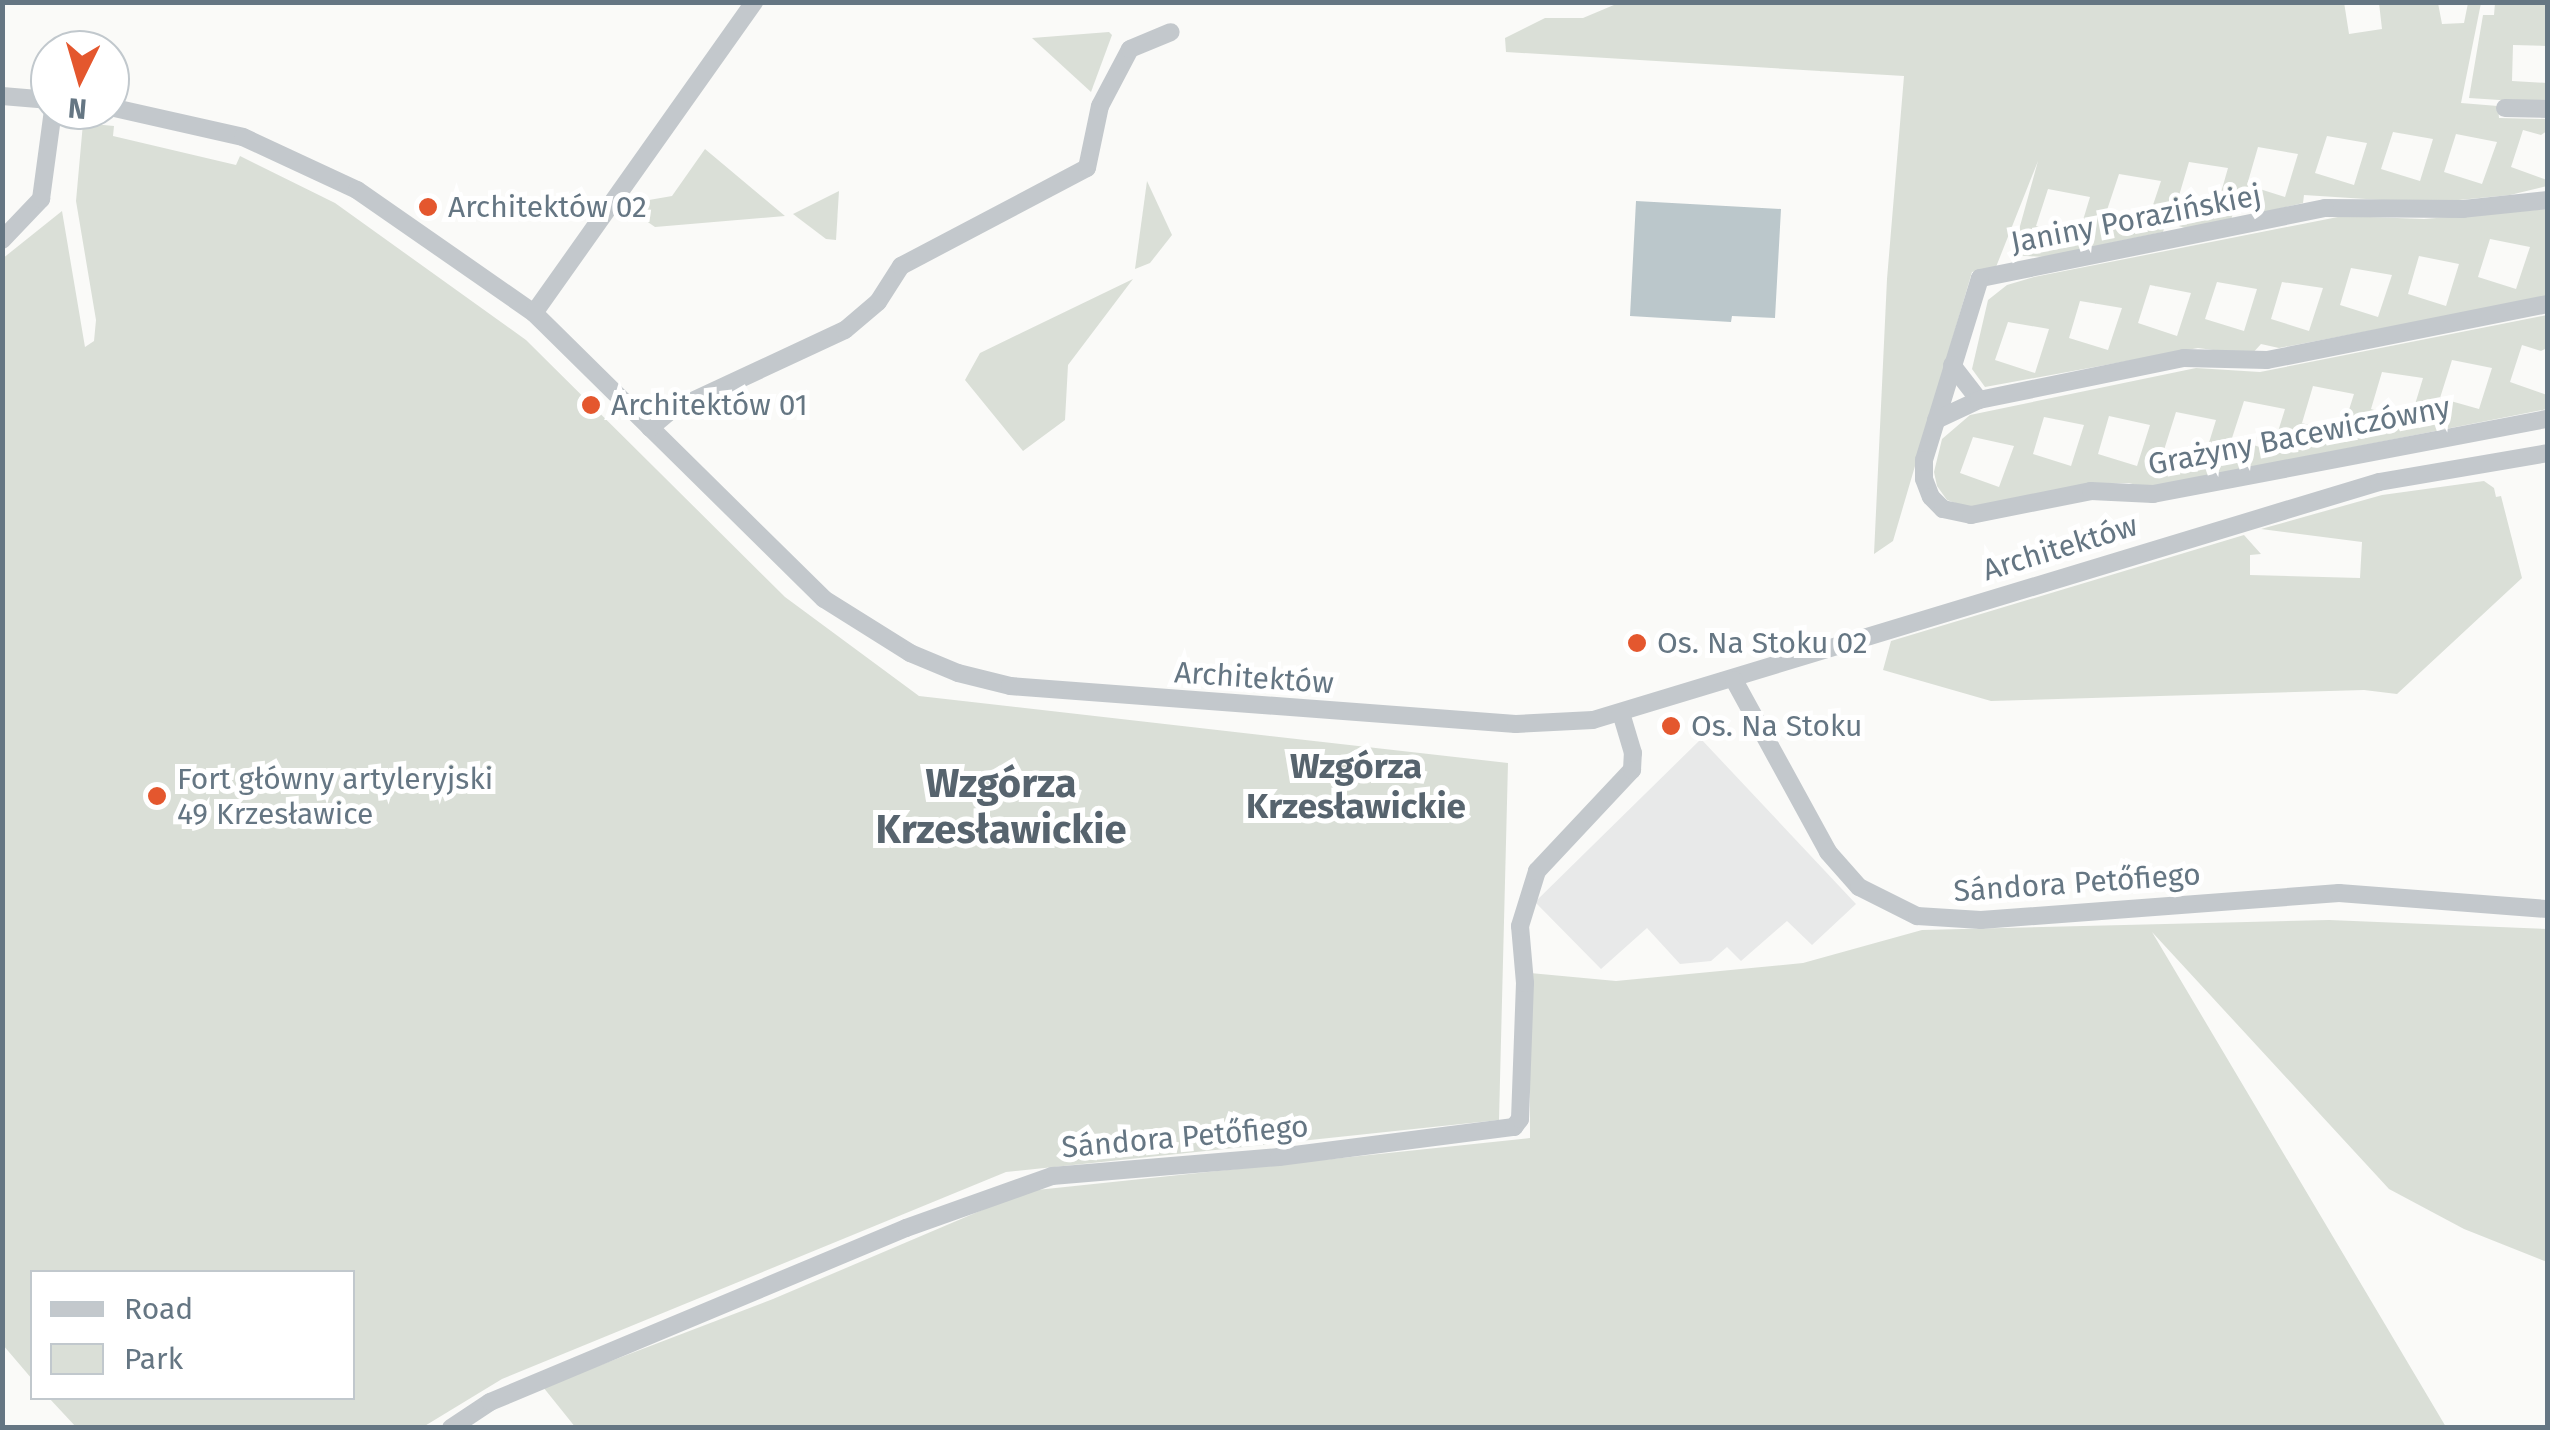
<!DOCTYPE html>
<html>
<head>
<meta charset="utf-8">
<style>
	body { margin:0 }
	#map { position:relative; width:2550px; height:1430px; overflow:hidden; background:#fafaf8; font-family:"Fira Sans",sans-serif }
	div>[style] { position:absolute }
	.built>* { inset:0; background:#e8e9e9 }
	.green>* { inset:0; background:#dadfd7 }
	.water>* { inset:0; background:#bbc7cb }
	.minor>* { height:18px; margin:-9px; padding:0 9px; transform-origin:9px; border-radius:9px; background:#c3c8cc }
	.dots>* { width:28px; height:28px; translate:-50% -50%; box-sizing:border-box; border:5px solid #fff; border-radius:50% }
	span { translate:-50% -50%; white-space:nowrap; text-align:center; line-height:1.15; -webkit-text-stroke:10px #fff; paint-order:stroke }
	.poi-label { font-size:30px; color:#657683 }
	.left { translate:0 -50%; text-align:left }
	.street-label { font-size:30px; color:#657683 }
	.quarter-label { font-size:35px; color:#57646e; font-weight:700 }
	.district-label { font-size:40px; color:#57646e; font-weight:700 }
	.frame { position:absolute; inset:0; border:5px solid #657683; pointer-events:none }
	.legend { position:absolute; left:30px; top:1270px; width:325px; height:130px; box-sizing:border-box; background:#fff; border:2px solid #c1c8cd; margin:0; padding:12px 18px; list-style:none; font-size:30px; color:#657683 }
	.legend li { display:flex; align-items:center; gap:20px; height:50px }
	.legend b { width:50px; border:2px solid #c1c8cd }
	.north { position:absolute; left:30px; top:30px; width:100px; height:100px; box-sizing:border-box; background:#fff; border:2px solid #c1c8cd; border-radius:50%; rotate:185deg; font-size:28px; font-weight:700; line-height:40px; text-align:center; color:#657683 }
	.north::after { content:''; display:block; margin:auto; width:35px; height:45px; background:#e4572e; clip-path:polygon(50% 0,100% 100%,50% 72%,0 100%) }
</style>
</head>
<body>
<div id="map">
	<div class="built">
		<i style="clip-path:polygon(1701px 739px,1856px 904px,1812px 945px,1787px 921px,1741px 961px,1727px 947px,1711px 961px,1680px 964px,1647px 928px,1601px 969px,1535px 902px)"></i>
	</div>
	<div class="green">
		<i style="clip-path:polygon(evenodd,1621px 2px,2344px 2px,2349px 34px,2382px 29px,2379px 3px,2438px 3px,2442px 24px,2464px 23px,2468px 3px,2481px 3px,2461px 103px,2498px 106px,2499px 118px,2547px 119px,2547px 131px,2541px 135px,2523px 130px,2511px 167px,2547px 180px,2547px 186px,2510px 195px,2428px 203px,2304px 195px,2303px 203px,2261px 213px,2234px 210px,2231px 220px,2185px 228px,2166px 222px,2163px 232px,2044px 257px,2012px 255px,2038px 161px,1996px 267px,1972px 272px,1893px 541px,1874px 554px,1887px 279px,1904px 76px,1506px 52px,1505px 38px,1545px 18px,1583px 18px,1621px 2px,2393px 132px,2433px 139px,2420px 181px,2381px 169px,2393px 132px,1621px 2px,2456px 134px,2497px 142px,2482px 184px,2444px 172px,2456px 134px,1621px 2px,2327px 136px,2367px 143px,2354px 185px,2315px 173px,2327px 136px,1621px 2px,2258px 147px,2298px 154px,2285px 197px,2247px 185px,2258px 147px,1621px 2px,2189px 162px,2228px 168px,2216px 210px,2178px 199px,2189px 162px,1621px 2px,2119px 174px,2161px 181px,2147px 223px,2107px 210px,2119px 174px,1621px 2px,2048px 189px,2090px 197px,2077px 240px,2036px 226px,2048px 189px)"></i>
		<i style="clip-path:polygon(2495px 3px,2547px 3px,2547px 46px,2513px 45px,2512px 81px,2547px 83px,2547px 103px,2469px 98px,2483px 15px,2494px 15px)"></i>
		<i style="clip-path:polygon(1109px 32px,1112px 35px,1091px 92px,1032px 38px)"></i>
		<i style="clip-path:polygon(83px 123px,114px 126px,113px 136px,236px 165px,240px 156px,335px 203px,526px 340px,785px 597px,919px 696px,1508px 763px,1499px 1120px,1006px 1172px,502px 1379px,423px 1427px,76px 1427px,49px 1398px,352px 1398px,352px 1272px,32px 1272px,32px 1379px,3px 1345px,2px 259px,62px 211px,85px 347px,94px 341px,96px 320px,76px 201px)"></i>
		<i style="clip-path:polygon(705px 149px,785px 216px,655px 227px,639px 216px,649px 200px,672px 196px)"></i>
		<i style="clip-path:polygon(1147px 181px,1172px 235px,1150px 263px,1135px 269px)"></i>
		<i style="clip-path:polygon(839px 191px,836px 240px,826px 239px,793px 214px)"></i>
		<i style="clip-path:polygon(evenodd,2547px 209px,2547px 297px,2279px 348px,2261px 344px,2251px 355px,2198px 348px,1985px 387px,1972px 369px,1988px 300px,2007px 285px,2034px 277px,2343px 216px,2424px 219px,2547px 209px,2490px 239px,2530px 247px,2516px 289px,2478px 277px,2490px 239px,2547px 209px,2419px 256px,2459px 264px,2446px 306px,2408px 294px,2419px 256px,2547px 209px,2351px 268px,2392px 275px,2378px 317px,2340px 305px,2351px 268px,2547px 209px,2217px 282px,2257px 289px,2244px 331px,2205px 319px,2217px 282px,2547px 209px,2282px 282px,2323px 288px,2309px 331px,2271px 319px,2282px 282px,2547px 209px,2150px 285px,2191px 293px,2177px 336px,2138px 323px,2150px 285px,2547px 209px,2080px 301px,2122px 308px,2108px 350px,2069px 338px,2080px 301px,2547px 209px,2008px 322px,2049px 329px,2035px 373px,1995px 360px,2008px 322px)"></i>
		<i style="clip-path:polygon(1133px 279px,1068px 365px,1065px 420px,1023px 451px,965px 380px,980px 353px)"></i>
		<i style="clip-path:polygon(evenodd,2547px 315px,2547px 348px,2541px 351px,2522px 345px,2510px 382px,2547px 395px,2547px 409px,2147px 488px,2129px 483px,2085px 484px,1972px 509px,1947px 500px,1937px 486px,1934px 472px,1942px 439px,1970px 415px,2196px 368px,2260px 372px,2547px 315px,2452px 360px,2492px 368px,2479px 409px,2440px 398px,2452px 360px,2547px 315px,2382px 372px,2423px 378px,2410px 421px,2371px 409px,2382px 372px,2547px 315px,2313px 386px,2354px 394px,2341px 435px,2302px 423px,2313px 386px,2547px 315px,2244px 401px,2285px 409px,2272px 451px,2232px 438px,2244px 401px,2547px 315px,2176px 412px,2216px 420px,2203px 462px,2164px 450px,2176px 412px,2547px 315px,2109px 416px,2150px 425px,2137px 466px,2098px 454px,2109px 416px,2547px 315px,2044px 417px,2084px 425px,2071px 466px,2033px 454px,2044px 417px,2547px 315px,1973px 437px,2014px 446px,1999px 487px,1960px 473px,1973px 437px)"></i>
		<i style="clip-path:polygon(2484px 481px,2494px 488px,2496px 497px,2501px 496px,2522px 578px,2397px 694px,2364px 690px,1991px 701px,1883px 670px,1891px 641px,2244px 535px,2261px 554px,2250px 555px,2250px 575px,2360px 578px,2362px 542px,2261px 529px,2382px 495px)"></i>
		<i style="clip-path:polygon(2329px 920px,2547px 929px,2547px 1262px,2464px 1229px,2389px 1189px,2152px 932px,2446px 1427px,576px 1428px,543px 1387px,773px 1299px,1027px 1191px,1530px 1138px,1530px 973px,1616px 981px,1803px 963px,1922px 930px)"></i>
	</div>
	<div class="water">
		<i style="clip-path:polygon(1636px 201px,1781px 209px,1775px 318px,1732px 316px,1731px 322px,1630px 316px)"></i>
	</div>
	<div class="minor">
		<i style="left:2px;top:96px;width:48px;rotate:4.8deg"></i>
		<i style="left:110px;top:107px;width:136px;rotate:12.7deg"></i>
		<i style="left:243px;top:137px;width:126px;rotate:24.9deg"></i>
		<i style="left:357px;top:190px;width:216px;rotate:34.8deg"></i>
		<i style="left:534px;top:313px;width:407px;rotate:44.6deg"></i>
		<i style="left:824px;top:599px;width:102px;rotate:32.1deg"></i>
		<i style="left:910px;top:653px;width:52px;rotate:22.6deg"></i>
		<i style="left:958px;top:673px;width:54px;rotate:14deg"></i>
		<i style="left:1010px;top:686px;width:507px;rotate:4.29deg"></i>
		<i style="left:1516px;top:724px;width:77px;rotate:-3deg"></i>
		<i style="left:1593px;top:720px;width:821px;rotate:-16.85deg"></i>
		<i style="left:2379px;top:482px;width:171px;rotate:-9.7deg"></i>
		<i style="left:2505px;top:108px;width:43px;rotate:1.3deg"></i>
		<i style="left:2548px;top:200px;width:85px;rotate:174deg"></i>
		<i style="left:2463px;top:209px;width:138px;rotate:-179.6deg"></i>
		<i style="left:2325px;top:208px;width:352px;rotate:168.5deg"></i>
		<i style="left:1980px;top:278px;width:190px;rotate:107.1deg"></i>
		<i style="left:1924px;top:460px;width:19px;rotate:90deg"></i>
		<i style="left:1924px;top:479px;width:19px;rotate:69deg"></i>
		<i style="left:1931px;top:497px;width:17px;rotate:45deg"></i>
		<i style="left:1943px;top:509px;width:29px;rotate:12deg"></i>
		<i style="left:1971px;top:515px;width:122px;rotate:-11.3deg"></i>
		<i style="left:2091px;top:491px;width:62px;rotate:2.8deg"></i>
		<i style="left:2153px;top:494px;width:402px;rotate:-10.8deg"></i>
		<i style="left:2px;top:240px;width:57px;rotate:-46.4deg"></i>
		<i style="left:41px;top:199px;width:90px;rotate:-82.3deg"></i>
		<i style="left:534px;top:313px;width:381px;rotate:-54.7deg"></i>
		<i style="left:1952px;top:365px;width:44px;rotate:52.4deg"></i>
		<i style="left:1936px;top:420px;width:47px;rotate:-24.9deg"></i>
		<i style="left:1979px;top:400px;width:209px;rotate:-11.6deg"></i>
		<i style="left:2184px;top:358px;width:83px;rotate:1.4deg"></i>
		<i style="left:2267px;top:360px;width:287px;rotate:-11.3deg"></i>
		<i style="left:650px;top:428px;width:25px;rotate:-40deg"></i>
		<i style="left:669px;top:412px;width:194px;rotate:-25deg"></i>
		<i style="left:845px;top:330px;width:43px;rotate:-40.3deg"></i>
		<i style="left:878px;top:302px;width:43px;rotate:-57.4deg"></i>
		<i style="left:901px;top:266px;width:210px;rotate:-27.8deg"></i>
		<i style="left:1087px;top:168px;width:63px;rotate:-78.2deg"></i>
		<i style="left:1100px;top:106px;width:64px;rotate:-62.2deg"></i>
		<i style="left:1130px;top:49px;width:44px;rotate:-22.5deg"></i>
		<i style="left:1734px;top:680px;width:196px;rotate:61.3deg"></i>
		<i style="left:1828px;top:852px;width:47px;rotate:48.5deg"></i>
		<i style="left:1859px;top:887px;width:65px;rotate:26.6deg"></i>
		<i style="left:1917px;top:916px;width:64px;rotate:3.6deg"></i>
		<i style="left:1981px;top:920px;width:359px;rotate:-4.3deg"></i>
		<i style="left:2339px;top:893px;width:210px;rotate:4.4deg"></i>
		<i style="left:451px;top:1428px;width:47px;rotate:-33.7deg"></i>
		<i style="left:490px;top:1402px;width:451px;rotate:-22.7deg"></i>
		<i style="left:906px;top:1228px;width:155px;rotate:-19.6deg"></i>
		<i style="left:1052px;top:1176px;width:228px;rotate:-4.8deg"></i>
		<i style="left:1279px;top:1157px;width:237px;rotate:-7.3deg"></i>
		<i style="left:1514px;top:1127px;width:10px;rotate:-53deg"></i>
		<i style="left:1520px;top:1119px;width:136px;rotate:-87.9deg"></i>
		<i style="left:1525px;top:983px;width:57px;rotate:-95deg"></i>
		<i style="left:1520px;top:926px;width:58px;rotate:-72.8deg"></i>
		<i style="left:1537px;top:871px;width:139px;rotate:-46.8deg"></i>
		<i style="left:1632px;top:770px;width:17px;rotate:-87deg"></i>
		<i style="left:1633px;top:753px;width:42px;rotate:-106.7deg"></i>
	</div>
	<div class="dots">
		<i style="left:428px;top:207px;background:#e4572e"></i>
		<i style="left:591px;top:405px;background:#e4572e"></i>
		<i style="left:1637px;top:643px;background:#e4572e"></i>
		<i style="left:1671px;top:726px;background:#e4572e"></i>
		<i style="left:157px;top:796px;background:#e4572e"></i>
	</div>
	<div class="poi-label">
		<span class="left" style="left:448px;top:207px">Architektów 02</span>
		<span class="left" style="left:611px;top:405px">Architektów 01</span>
		<span class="left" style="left:1657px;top:643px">Os. Na Stoku 02</span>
		<span class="left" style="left:1691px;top:726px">Os. Na Stoku</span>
		<span class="left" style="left:177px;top:796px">Fort główny artyleryjski<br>49 Krzesławice</span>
	</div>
	<div class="street-label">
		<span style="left:2136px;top:219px;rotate:-11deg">Janiny Porazińskiej</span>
		<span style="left:2299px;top:436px;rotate:-11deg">Grażyny Bacewiczówny</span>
		<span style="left:2060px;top:548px;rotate:-17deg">Architektów</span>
		<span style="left:1254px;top:678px;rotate:4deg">Architektów</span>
		<span style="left:2077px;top:883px;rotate:-4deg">Sándora Petőfiego</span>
		<span style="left:1185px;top:1137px;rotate:-5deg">Sándora Petőfiego</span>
	</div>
	<div class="quarter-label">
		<span style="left:1356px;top:786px">Wzgórza<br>Krzesławickie</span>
	</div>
	<div class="district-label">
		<span style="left:1001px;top:807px">Wzgórza<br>Krzesławickie</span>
	</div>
	<div class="frame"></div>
	<ul class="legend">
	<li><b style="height:12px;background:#c3c8cc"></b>Road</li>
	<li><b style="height:28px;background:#dadfd7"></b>Park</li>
	</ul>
	<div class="north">N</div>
</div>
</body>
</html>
